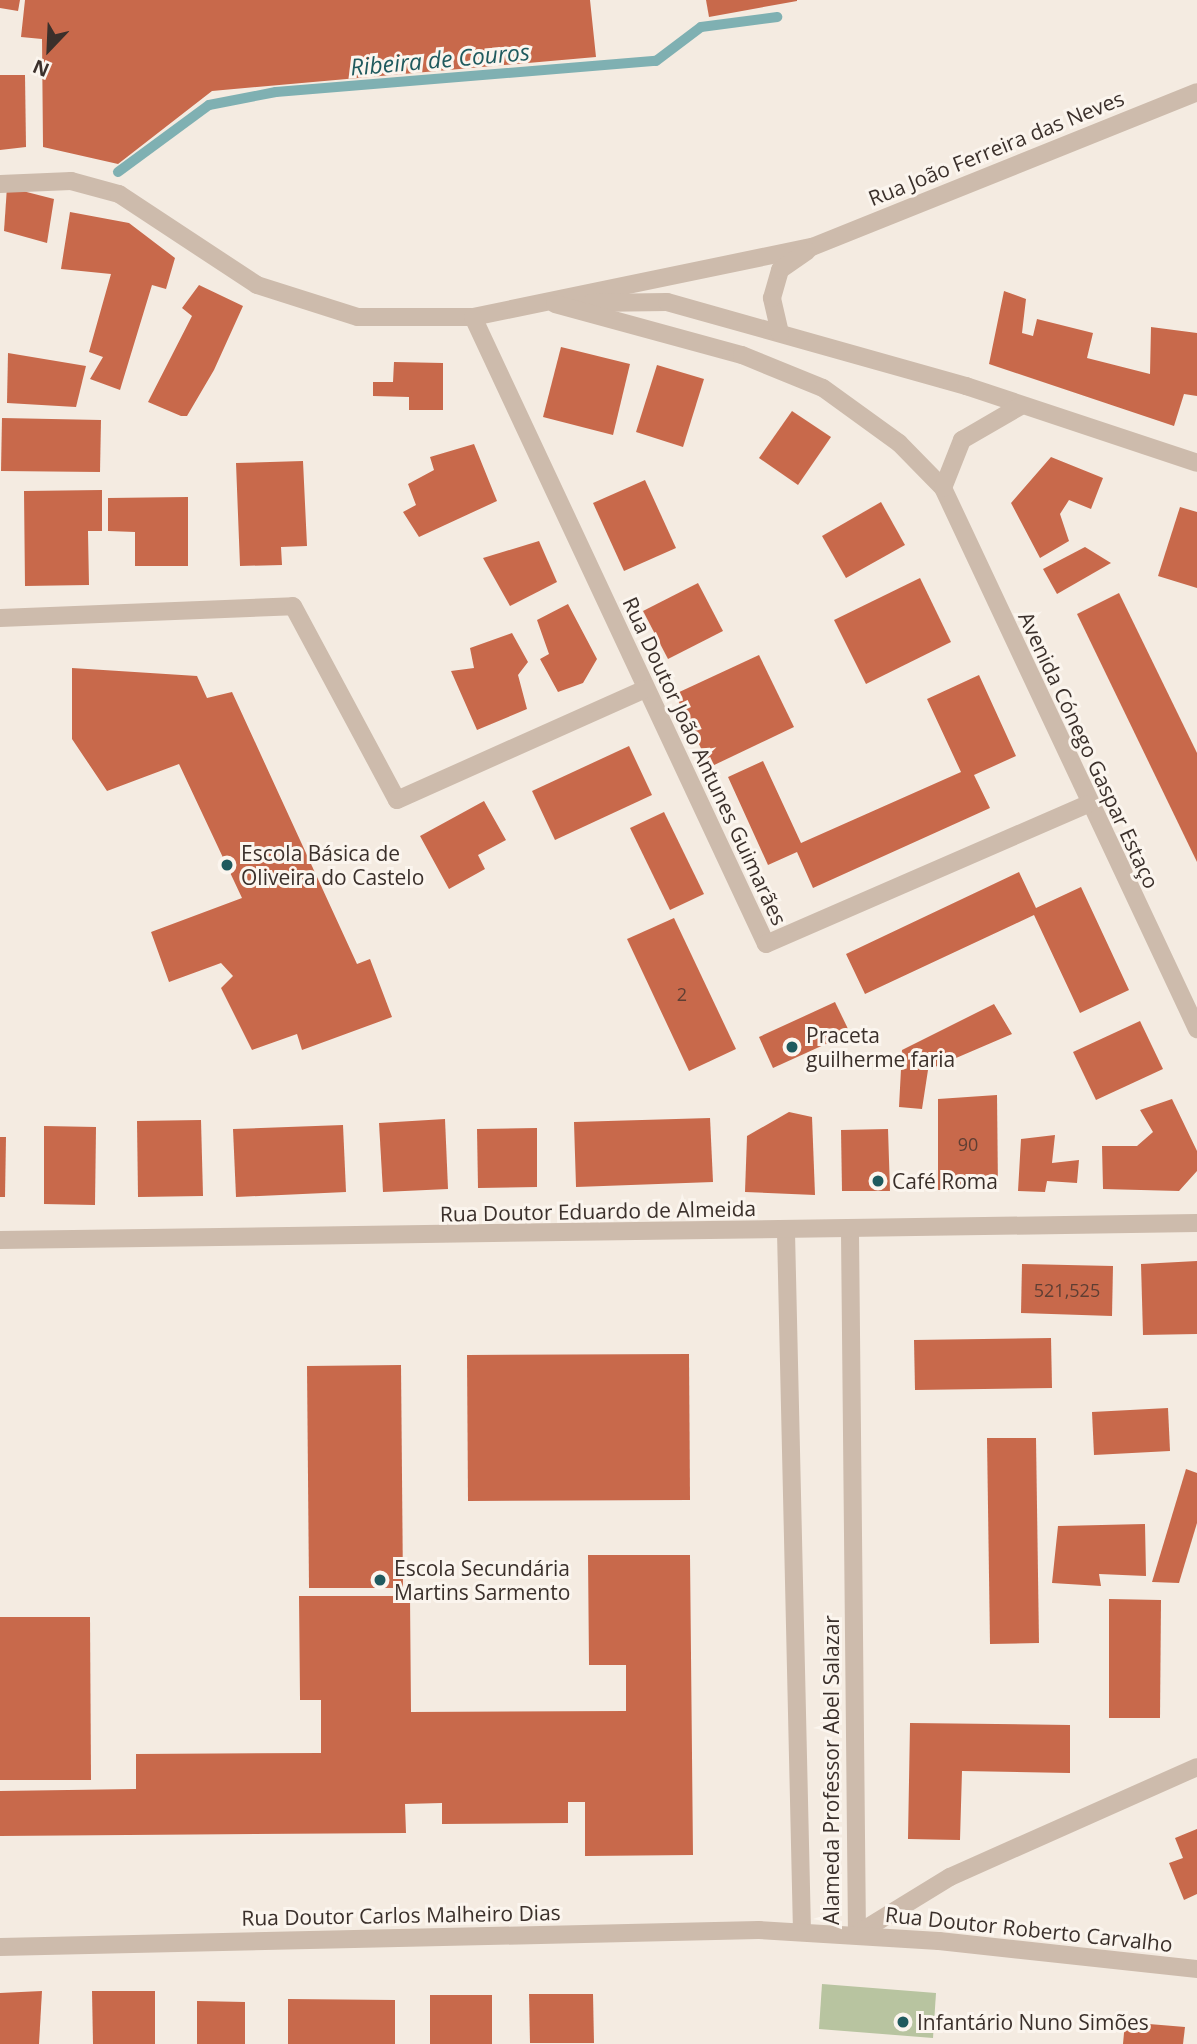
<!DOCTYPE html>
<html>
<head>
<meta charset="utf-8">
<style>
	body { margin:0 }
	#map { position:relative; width:1197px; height:2044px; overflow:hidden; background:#f4ebe1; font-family:"Open Sans",sans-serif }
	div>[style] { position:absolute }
	.green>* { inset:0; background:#b8c4a0 }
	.stream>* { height:10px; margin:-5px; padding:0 5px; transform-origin:5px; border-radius:5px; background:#7fb0b2 }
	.building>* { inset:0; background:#c8694b }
	.minor>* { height:18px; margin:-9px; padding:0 9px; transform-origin:9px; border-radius:9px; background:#cdbbac }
	.dots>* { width:19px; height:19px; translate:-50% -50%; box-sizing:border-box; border:4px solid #fbf5ee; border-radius:50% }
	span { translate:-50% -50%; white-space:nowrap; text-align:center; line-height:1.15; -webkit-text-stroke:6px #fbf5ee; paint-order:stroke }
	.number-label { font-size:18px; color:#5e3e33 }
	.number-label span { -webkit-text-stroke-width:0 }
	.street-label { font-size:21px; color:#3b302b }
	.poi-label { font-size:21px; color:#3b302b }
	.left { translate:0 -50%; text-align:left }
	.water-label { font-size:23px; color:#1f5a5e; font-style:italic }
	.north { position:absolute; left:14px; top:14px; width:70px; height:70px; -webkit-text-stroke:5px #fbf5ee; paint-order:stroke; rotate:203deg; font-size:19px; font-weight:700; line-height:28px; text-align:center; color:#3b302b }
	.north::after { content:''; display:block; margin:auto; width:24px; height:32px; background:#3b302b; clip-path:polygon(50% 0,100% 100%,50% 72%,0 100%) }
</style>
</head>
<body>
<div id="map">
	<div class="green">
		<i style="clip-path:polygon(822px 1984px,936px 1993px,933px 2038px,819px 2029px)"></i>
	</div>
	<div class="stream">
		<i style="left:118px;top:172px;width:113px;rotate:-36.4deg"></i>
		<i style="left:209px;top:105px;width:68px;rotate:-11deg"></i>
		<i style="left:276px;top:92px;width:381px;rotate:-4.7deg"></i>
		<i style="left:656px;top:61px;width:56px;rotate:-37.1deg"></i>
		<i style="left:701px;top:27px;width:77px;rotate:-7.5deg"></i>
	</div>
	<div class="building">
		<i style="clip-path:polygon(0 0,20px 0,18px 11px,0 8px)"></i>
		<i style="clip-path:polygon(25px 0,590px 0,596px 57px,212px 91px,118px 164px,43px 147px,42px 39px,21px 37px)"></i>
		<i style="clip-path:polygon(706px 0,797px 0,797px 1px,709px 17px)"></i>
		<i style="clip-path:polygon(0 75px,25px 75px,26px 147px,0 150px)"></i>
		<i style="clip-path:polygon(7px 187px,54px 199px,47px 243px,4px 231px)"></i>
		<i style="clip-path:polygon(70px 212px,129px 223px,175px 258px,166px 289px,152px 285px,120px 390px,90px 379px,103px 357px,89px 352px,111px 274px,61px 269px)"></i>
		<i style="clip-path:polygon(199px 285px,243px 306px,214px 370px,187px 416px,181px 416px,148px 402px,192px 316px,182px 308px)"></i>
		<i style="clip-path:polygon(1004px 291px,1026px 299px,1022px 333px,1033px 336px,1037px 319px,1093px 333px,1087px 358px,1150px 374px,1151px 327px,1197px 333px,1197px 396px,1184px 394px,1174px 426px,989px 364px)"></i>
		<i style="clip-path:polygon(561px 347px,630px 364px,613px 435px,543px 417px)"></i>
		<i style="clip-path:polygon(8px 353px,86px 366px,76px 407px,7px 403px)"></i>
		<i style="clip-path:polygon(394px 362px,443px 363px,443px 410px,409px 410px,409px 397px,373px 396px,373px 382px,393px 382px)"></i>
		<i style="clip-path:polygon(657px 365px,704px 379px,683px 447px,636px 432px)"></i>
		<i style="clip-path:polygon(792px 411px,831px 437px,798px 485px,759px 458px)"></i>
		<i style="clip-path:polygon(2px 418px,101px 420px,100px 472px,1px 471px)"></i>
		<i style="clip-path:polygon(474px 444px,497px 501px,419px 537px,403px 512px,416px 505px,408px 484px,434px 470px,430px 457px)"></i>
		<i style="clip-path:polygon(1051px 457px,1103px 478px,1091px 509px,1069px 500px,1060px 514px,1069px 541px,1040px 558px,1011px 503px)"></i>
		<i style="clip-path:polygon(303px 461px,307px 546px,281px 547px,282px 565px,240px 566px,236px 463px)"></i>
		<i style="clip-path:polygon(645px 480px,676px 548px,624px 571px,593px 503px)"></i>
		<i style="clip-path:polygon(102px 490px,102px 531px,88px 531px,89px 585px,25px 586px,24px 491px)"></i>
		<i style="clip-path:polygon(188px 497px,188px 566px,135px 566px,135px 532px,108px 531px,108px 498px)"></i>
		<i style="clip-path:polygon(881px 502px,905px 545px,846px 578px,822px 536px)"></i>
		<i style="clip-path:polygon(1180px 507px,1197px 512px,1197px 588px,1158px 576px)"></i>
		<i style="clip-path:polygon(539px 541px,557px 582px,510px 606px,483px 558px)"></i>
		<i style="clip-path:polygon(1085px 547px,1111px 563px,1057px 594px,1043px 569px)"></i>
		<i style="clip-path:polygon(920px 578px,951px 642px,866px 684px,834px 620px)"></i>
		<i style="clip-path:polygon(698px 583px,723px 631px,668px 659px,643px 611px)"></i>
		<i style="clip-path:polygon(1119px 593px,1197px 753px,1197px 862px,1077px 614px)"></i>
		<i style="clip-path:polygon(568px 604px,597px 659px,583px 683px,558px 692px,540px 659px,549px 654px,537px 620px)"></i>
		<i style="clip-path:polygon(512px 633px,528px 662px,518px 675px,527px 709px,477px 730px,451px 671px,474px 668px,470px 648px)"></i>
		<i style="clip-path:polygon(759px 655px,794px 727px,710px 767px,675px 694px)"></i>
		<i style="clip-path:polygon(72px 668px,197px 676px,207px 698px,232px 692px,357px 964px,370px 959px,392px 1017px,302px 1050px,297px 1034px,252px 1050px,221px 988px,233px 976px,221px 963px,169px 982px,151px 932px,242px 898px,179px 764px,107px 791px,72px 739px)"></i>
		<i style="clip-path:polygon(979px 675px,1016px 756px,974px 775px,990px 808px,813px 888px,797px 852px,768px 865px,728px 777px,763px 761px,801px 843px,961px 772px,927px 699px)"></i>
		<i style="clip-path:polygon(629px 746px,652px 795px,555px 840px,532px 791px)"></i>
		<i style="clip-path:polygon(484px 801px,506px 840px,478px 855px,485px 869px,449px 889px,420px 836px)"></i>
		<i style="clip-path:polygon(664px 812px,704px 894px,670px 910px,630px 828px)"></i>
		<i style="clip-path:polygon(1019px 872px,1036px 908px,1081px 887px,1129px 990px,1080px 1013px,1034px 915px,865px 994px,846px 954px)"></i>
		<i style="clip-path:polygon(674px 918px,736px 1049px,689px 1071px,627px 939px)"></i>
		<i style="clip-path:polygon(835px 1002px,850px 1033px,773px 1068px,759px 1037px)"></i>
		<i style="clip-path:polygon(994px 1004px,1012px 1034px,928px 1070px,922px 1109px,899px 1107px,902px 1050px)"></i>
		<i style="clip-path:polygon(1140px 1021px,1163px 1069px,1096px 1100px,1073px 1052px)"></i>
		<i style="clip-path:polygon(997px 1095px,998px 1190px,938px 1190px,938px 1099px)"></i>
		<i style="clip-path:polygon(1172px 1099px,1197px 1151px,1197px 1171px,1179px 1191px,1103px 1189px,1102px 1146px,1137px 1146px,1153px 1132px,1140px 1110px)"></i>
		<i style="clip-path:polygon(789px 1112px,812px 1117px,815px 1195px,745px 1192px,747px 1136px)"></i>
		<i style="clip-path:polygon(710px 1118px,713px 1182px,576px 1187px,574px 1122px)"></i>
		<i style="clip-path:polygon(445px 1119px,448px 1189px,383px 1192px,379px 1123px)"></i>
		<i style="clip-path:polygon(201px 1120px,203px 1196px,138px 1197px,137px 1121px)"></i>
		<i style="clip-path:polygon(343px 1125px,346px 1192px,236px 1197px,233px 1129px)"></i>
		<i style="clip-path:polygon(44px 1126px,96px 1127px,95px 1205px,44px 1204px)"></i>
		<i style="clip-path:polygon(537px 1128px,537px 1187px,478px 1188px,477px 1129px)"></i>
		<i style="clip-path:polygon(888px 1129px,890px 1191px,842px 1191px,841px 1130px)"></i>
		<i style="clip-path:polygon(1055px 1135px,1052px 1163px,1079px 1160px,1077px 1183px,1047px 1181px,1045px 1192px,1018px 1191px,1021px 1139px)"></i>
		<i style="clip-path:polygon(0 1137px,6px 1137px,5px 1197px,0 1197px)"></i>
		<i style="clip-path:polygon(1197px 1261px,1197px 1334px,1143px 1335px,1141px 1264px)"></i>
		<i style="clip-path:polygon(1022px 1264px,1113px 1266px,1112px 1316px,1021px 1313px)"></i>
		<i style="clip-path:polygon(1051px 1338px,1052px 1388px,915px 1390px,914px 1340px)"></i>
		<i style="clip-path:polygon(689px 1354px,690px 1500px,468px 1501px,467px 1355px)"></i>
		<i style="clip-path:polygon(401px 1365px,403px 1588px,309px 1588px,307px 1366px)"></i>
		<i style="clip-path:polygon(1168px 1408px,1170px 1451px,1094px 1455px,1092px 1412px)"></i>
		<i style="clip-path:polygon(987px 1438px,1036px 1438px,1039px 1643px,990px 1644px)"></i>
		<i style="clip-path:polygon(1186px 1469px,1197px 1473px,1197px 1523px,1179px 1583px,1152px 1582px)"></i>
		<i style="clip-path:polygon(1145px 1524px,1146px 1576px,1099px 1574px,1101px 1586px,1052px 1583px,1058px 1526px)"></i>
		<i style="clip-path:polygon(588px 1555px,690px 1555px,693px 1855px,585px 1856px,585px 1802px,568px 1802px,568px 1823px,442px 1824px,442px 1803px,405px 1804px,406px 1833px,0 1836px,0 1791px,136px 1789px,136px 1754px,321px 1753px,321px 1700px,300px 1700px,299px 1596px,410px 1596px,411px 1712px,626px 1711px,626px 1665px,589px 1665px)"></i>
		<i style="clip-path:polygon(1109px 1599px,1161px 1600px,1160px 1718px,1109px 1718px)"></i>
		<i style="clip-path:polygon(0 1617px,90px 1617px,91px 1780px,0 1780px)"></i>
		<i style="clip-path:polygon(910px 1723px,1070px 1725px,1070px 1773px,962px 1771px,960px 1840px,908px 1839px)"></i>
		<i style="clip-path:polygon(1197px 1829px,1197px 1894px,1184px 1900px,1169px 1863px,1183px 1858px,1175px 1838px)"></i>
		<i style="clip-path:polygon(42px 1991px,39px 2044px,0 2044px,0 1993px)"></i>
		<i style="clip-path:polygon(92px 1991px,155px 1991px,155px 2044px,93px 2044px)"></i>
		<i style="clip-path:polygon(529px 1994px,593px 1994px,594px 2043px,530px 2043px)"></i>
		<i style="clip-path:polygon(430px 1995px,492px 1995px,492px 2044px,430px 2044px)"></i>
		<i style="clip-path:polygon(288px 1999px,395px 2000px,395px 2044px,288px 2044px)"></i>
		<i style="clip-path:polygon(197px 2001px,245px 2002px,245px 2044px,197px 2044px)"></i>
		<i style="clip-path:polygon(1125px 2022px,1185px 2027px,1183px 2044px,1123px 2044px)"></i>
	</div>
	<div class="minor">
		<i style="left:0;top:184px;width:71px;rotate:-2.4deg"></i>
		<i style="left:71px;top:181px;width:50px;rotate:15.2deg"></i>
		<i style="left:119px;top:194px;width:165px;rotate:33.4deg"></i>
		<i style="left:257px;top:285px;width:106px;rotate:17.6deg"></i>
		<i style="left:358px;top:317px;width:115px"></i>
		<i style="left:473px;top:317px;width:346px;rotate:-11.7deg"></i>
		<i style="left:812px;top:247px;width:415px;rotate:-21.9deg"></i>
		<i style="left:591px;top:303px;width:76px;rotate:-0.8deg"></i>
		<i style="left:667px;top:302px;width:311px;rotate:15.7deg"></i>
		<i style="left:966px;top:386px;width:243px;rotate:18.4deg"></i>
		<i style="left:555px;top:304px;width:194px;rotate:15.3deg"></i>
		<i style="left:742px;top:355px;width:87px;rotate:22.2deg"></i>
		<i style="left:823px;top:388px;width:94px;rotate:35.9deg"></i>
		<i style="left:899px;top:443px;width:63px;rotate:45.6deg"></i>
		<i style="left:943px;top:488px;width:598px;rotate:64.85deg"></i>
		<i style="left:473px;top:317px;width:692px;rotate:64.95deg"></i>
		<i style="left:766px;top:944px;width:351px;rotate:-23.5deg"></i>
		<i style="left:780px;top:333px;width:36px;rotate:-103deg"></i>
		<i style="left:772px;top:298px;width:29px;rotate:-74deg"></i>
		<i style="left:780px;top:270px;width:33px;rotate:-35deg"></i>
		<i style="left:943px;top:488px;width:52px;rotate:-68.4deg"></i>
		<i style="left:962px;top:440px;width:66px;rotate:-30.1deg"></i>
		<i style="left:0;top:618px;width:293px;rotate:-2.3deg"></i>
		<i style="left:293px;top:606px;width:220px;rotate:61.8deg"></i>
		<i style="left:397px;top:800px;width:272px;rotate:-24.1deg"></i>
		<i style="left:786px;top:1232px;width:700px;rotate:88.69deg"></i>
		<i style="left:850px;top:1233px;width:701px;rotate:89.43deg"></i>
		<i style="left:0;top:1240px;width:1197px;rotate:-0.81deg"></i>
		<i style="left:857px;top:1934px;width:109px;rotate:-31.5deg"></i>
		<i style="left:950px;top:1877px;width:270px;rotate:-24deg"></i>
		<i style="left:0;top:1947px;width:759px;rotate:-1.28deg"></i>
		<i style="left:759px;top:1930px;width:180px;rotate:3.5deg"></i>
		<i style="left:939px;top:1941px;width:260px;rotate:6.2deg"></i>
	</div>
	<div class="dots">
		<i style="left:227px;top:865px;background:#1f5a5e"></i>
		<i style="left:792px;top:1047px;background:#1f5a5e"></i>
		<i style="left:878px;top:1181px;background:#1f5a5e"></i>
		<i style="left:380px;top:1580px;background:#1f5a5e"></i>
		<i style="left:903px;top:2022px;background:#1f5a5e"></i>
	</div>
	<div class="number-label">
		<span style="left:682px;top:994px">2</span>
		<span style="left:968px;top:1144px">90</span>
		<span style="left:1067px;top:1290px">521,525</span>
	</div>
	<div class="street-label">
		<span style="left:996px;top:148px;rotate:-22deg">Rua João Ferreira das Neves</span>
		<span style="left:1089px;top:750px;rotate:65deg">Avenida Cónego Gaspar Estaço</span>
		<span style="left:705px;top:761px;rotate:65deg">Rua Doutor João Antunes Guimarães</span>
		<span style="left:598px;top:1211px;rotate:-1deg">Rua Doutor Eduardo de Almeida</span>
		<span style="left:831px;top:1770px;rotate:-90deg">Alameda Professor Abel Salazar</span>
		<span style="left:401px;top:1915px;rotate:-1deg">Rua Doutor Carlos Malheiro Dias</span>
		<span style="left:1029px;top:1929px;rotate:6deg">Rua Doutor Roberto Carvalho</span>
	</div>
	<div class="poi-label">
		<span class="left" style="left:241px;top:865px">Escola Básica de<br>Oliveira do Castelo</span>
		<span class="left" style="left:806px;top:1047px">Praceta<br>guilherme faria</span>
		<span class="left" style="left:892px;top:1181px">Café Roma</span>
		<span class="left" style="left:394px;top:1580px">Escola Secundária<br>Martins Sarmento</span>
		<span class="left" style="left:917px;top:2022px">Infantário Nuno Simões</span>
	</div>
	<div class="water-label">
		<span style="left:440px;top:59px;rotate:-5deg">Ribeira de Couros</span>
	</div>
	<div class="north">N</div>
</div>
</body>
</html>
